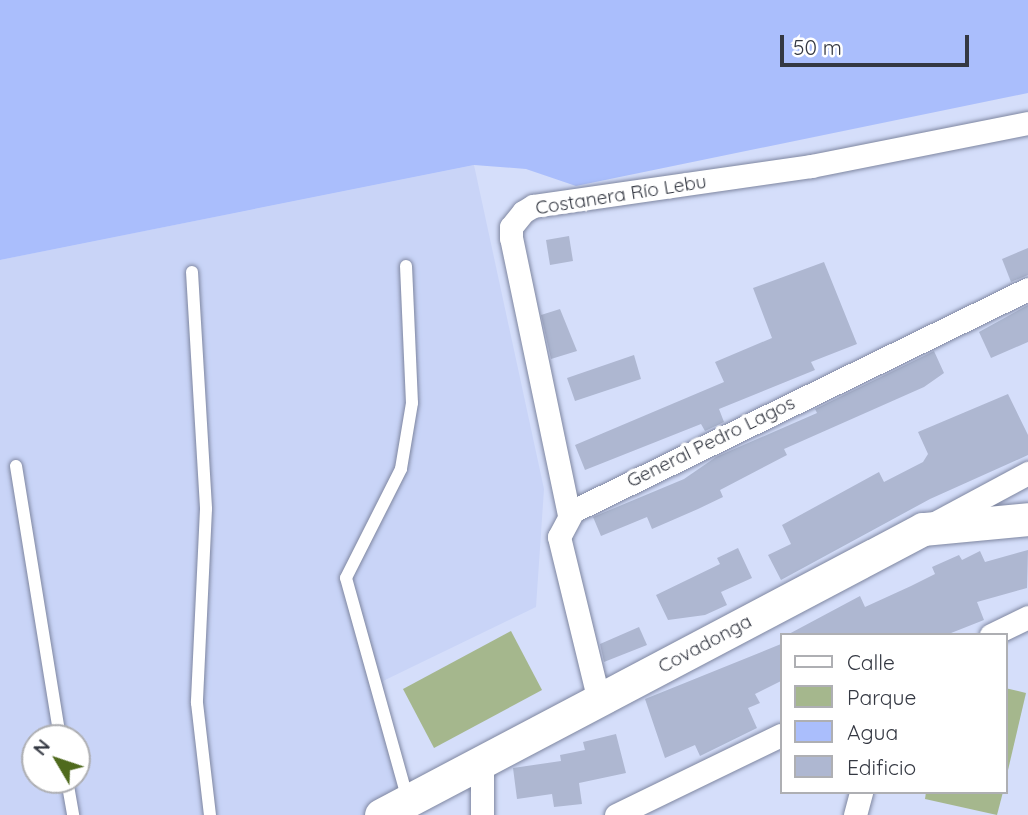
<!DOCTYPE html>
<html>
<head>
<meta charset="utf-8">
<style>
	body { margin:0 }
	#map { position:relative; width:1028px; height:815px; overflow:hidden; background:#d5defa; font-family:Quicksand,sans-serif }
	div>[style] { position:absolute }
	.built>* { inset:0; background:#c9d4f7 }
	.green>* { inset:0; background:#a5b78d }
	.water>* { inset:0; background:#aabefc }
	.building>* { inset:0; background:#aeb7d1 }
	.roads { filter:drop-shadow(0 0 2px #7e86a0) drop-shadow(0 0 2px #7e86a0) }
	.service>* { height:12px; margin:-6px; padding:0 6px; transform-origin:6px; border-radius:6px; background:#fff }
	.minor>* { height:23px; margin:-11.5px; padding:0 11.5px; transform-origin:11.5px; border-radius:11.5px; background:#fff }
	.secondary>* { height:33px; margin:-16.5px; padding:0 16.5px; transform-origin:16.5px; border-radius:16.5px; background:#fff }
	span { translate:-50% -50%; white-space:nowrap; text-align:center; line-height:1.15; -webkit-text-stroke:7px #fff; paint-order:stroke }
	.street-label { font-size:19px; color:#343842 }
	.legend { position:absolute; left:780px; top:633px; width:228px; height:161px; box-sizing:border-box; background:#fff; border:2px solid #aeafb3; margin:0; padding:9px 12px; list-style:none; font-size:21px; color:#343842 }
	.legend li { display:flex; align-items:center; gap:14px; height:35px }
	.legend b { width:35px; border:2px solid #aeafb3 }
	.north { position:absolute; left:21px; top:724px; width:70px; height:70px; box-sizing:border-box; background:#fff; border:2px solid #aeafb3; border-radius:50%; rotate:309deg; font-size:19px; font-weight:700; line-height:28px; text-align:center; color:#343842 }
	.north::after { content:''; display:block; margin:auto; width:24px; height:32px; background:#4f6a1d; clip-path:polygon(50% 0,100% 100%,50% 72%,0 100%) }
	.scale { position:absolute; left:780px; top:35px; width:189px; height:32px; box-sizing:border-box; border:4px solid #343842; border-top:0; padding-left:9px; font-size:21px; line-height:24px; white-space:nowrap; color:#343842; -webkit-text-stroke:5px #fff; paint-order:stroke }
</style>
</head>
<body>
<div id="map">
	<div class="built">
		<i style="clip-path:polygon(evenodd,474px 165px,544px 489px,536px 607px,383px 681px,405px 815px,0 815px,0 260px,474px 165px,35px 738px,77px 738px,77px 780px,35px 780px,35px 738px)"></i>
	</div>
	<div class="green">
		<i style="clip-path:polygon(511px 631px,542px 690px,434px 748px,403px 689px)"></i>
		<i style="clip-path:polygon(1005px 688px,1026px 693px,1005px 783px)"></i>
		<i style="clip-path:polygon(926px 792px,1003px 792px,997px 815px,925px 799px)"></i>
	</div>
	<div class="water">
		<i style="clip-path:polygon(0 0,1028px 0,1028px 93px,576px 186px,526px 169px,474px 165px,0 260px)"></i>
	</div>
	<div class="building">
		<i style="clip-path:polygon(569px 236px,573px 261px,550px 265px,546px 240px)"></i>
		<i style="clip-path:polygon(1028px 248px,1028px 275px,1011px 282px,1002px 259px)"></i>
		<i style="clip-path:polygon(824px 262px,857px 344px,811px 362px,815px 370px,719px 409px,724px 422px,705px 431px,701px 424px,585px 470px,575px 445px,724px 382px,715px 362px,772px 338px,753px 288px)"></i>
		<i style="clip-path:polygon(1028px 305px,1028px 342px,991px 358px,979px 332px)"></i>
		<i style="clip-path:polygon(560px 309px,577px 351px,551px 359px,541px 315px)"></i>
		<i style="clip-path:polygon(934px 351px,944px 373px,924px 387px,784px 449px,787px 455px,720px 490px,723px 497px,698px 509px,652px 529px,647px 517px,601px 536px,593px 517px,684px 479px,716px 457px,817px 413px,815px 409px)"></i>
		<i style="clip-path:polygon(634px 355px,641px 379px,575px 401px,567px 378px)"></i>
		<i style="clip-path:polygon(1008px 394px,1028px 435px,1028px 455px,930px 499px,781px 580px,768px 555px,791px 544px,782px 525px,879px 472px,884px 482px,923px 462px,928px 454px,918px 432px)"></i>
		<i style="clip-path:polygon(738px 548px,752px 578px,721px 592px,727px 605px,705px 615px,668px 620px,656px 595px,720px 564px,717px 558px)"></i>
		<i style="clip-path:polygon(1028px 550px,1027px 588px,977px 602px,984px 620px,946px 635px,787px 635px,860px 596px,865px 607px,911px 586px,935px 574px,932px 567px,959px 555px,962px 560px,980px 551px,985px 562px)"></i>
		<i style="clip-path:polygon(639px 627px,647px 645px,604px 662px,600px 644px)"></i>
		<i style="clip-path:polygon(781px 644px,781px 681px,755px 694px,760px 703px,748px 708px,757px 728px,700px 756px,695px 745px,665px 758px,645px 699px)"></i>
		<i style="clip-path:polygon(616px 734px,626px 773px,579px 783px,582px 804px,554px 807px,552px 794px,517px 799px,513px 768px,561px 761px,560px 755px,585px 750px,583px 742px)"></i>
	</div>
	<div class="roads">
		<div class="service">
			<i style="left:406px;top:266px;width:137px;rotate:87.5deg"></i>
			<i style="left:412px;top:403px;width:67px;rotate:99.5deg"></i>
			<i style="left:401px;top:469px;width:122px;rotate:116.8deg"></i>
			<i style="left:346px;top:578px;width:230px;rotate:74.4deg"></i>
			<i style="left:192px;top:272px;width:237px;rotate:86.6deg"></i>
			<i style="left:206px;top:509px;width:194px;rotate:92.7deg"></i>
			<i style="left:197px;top:703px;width:113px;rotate:83.4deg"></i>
			<i style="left:16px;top:466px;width:276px;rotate:80.8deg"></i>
			<i style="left:67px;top:780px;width:36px;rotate:80deg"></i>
		</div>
		<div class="minor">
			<i style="left:569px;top:515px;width:283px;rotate:-101.8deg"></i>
			<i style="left:511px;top:238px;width:11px;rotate:-90deg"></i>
			<i style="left:511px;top:227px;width:19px;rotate:-51deg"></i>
			<i style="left:523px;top:212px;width:12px;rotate:-31deg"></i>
			<i style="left:533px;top:206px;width:281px;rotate:-8.2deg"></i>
			<i style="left:811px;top:166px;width:221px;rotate:-11.2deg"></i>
			<i style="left:935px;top:523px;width:106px;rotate:-28.3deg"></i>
			<i style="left:991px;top:635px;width:41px;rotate:-25.9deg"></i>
			<i style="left:599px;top:701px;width:169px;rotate:-103.7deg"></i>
			<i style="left:559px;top:537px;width:30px;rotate:-62deg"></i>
			<i style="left:573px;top:511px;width:506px;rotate:-26.01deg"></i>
			<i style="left:482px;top:765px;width:50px;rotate:90deg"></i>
			<i style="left:616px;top:815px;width:183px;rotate:-25.9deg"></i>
			<i style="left:855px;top:815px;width:24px;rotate:-75deg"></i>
		</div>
		<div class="secondary">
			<i style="left:381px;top:815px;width:613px;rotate:-27.82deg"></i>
			<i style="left:923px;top:529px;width:105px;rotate:-5.4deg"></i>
		</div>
	</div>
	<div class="street-label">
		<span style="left:621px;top:195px;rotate:-9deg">Costanera Río Lebu</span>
		<span style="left:711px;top:442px;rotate:-26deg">General Pedro Lagos</span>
		<span style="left:705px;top:644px;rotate:-28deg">Covadonga</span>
	</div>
	<ul class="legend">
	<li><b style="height:9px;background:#fff"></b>Calle</li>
	<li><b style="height:19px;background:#a5b78d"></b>Parque</li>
	<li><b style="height:19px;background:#aabefc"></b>Agua</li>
	<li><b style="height:19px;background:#aeb7d1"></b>Edificio</li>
	</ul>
	<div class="north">N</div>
	<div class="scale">50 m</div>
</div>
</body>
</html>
